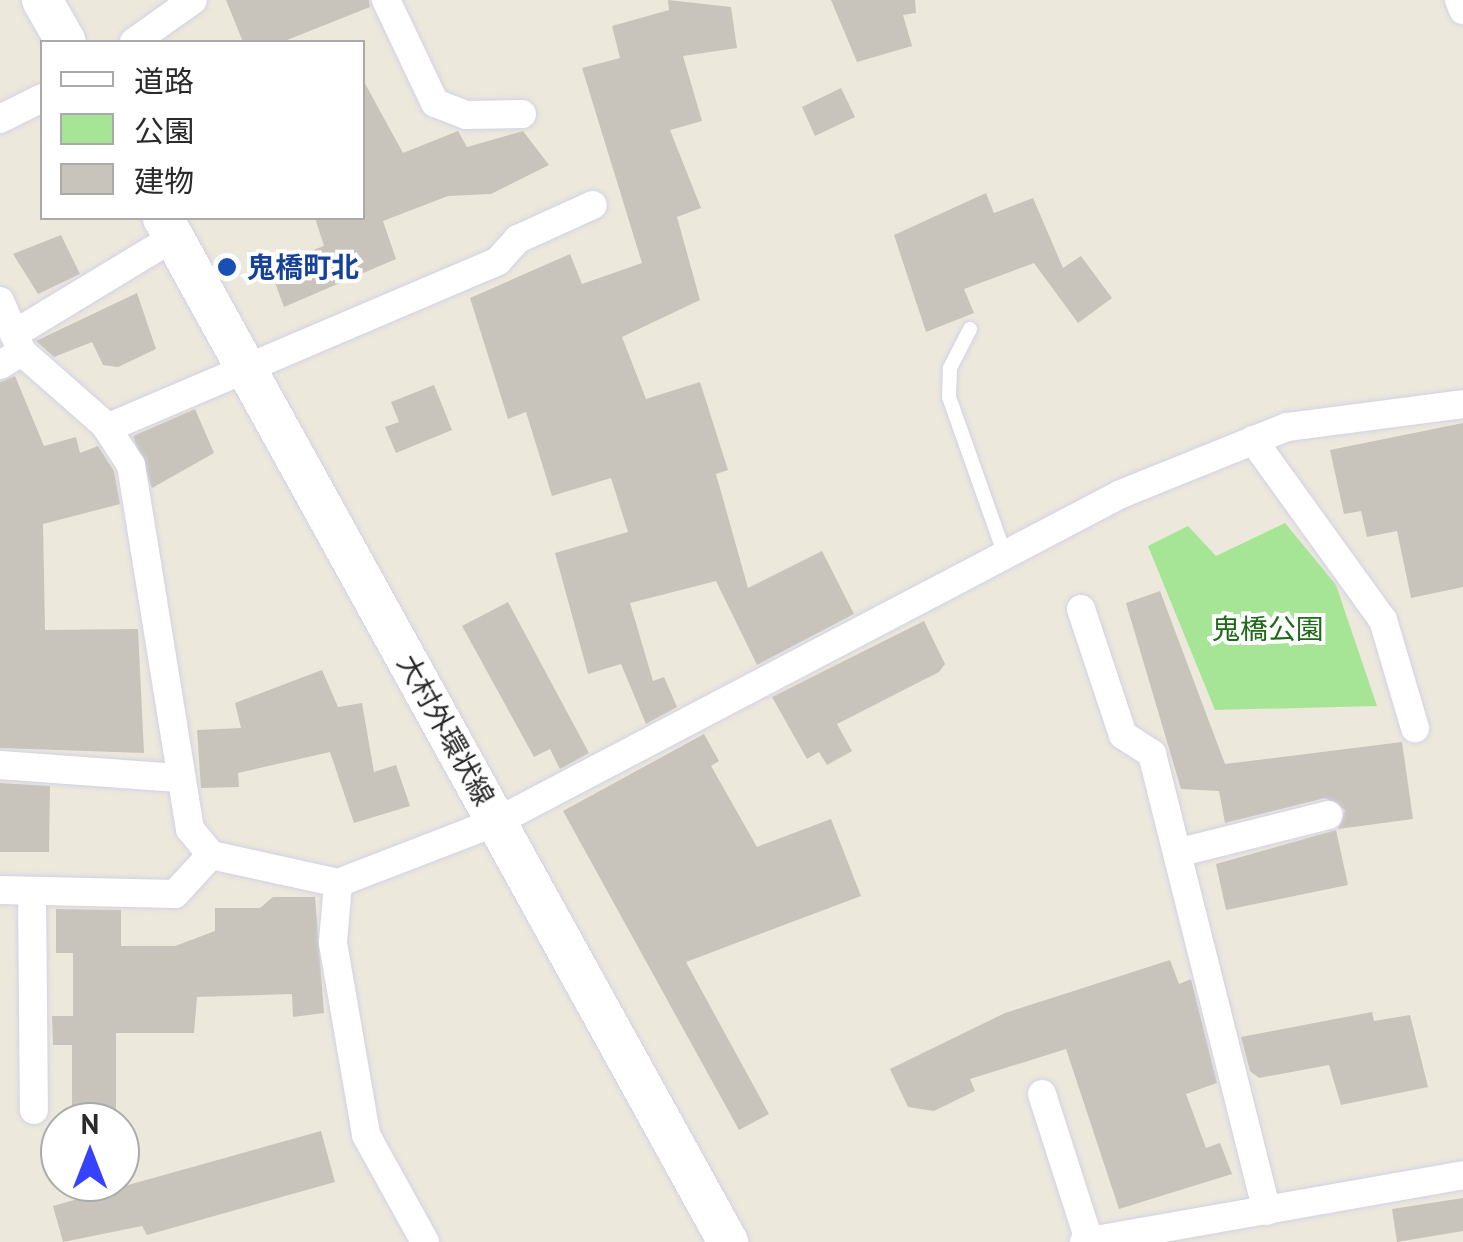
<!DOCTYPE html>
<html>
<head>
<meta charset="utf-8">
<style>
	body { margin:0 }
	#map { position:relative; width:1463px; height:1242px; overflow:hidden; background:#ede8dc; font-family:"PT Sans","Noto Sans JP",sans-serif }
	div>[style] { position:absolute }
	.green>* { inset:0; background:#a7e596 }
	.building>* { inset:0; background:#c8c4bb }
	.roads { filter:drop-shadow(0 0 2px #d1d2e4) drop-shadow(0 0 2px #d1d2e4) }
	.lane>* { height:14px; margin:-7px; padding:0 7px; transform-origin:7px; border-radius:7px; background:#fff }
	.street>* { height:28px; margin:-14px; padding:0 14px; transform-origin:14px; border-radius:14px; background:#fff }
	.secondary>* { height:40px; margin:-20px; padding:0 20px; transform-origin:20px; border-radius:20px; background:#fff }
	.dots>* { width:28px; height:28px; translate:-50% -50%; box-sizing:border-box; border:5px solid #fff; border-radius:50% }
	span { translate:-50% -50%; white-space:nowrap; text-align:center; line-height:1.15; -webkit-text-stroke:8px #fff; paint-order:stroke }
	.transit-label { font-size:28px; color:#164399; font-weight:700 }
	.left { translate:0 -50%; text-align:left }
	.park-label { font-size:28px; color:#1e6a17 }
	.street-label { font-size:28px; color:#2a2a2a }
	.legend { position:absolute; left:40px; top:40px; width:325px; height:180px; box-sizing:border-box; background:#fff; border:2px solid #aaa; margin:0; padding:12px 18px; list-style:none; font-size:30px; color:#2a2a2a }
	.legend li { display:flex; align-items:center; gap:20px; height:50px }
	.legend b { width:50px; border:2px solid #aaa }
	.north { position:absolute; left:40px; top:1102px; width:100px; height:100px; box-sizing:border-box; background:#fff; border:2px solid #aaa; border-radius:50%; rotate:0deg; font-size:28px; font-weight:700; line-height:40px; text-align:center; color:#2a2a2a }
	.north::after { content:''; display:block; margin:auto; width:35px; height:45px; background:#3742ff; clip-path:polygon(50% 0,100% 100%,50% 72%,0 100%) }
</style>
</head>
<body>
<div id="map">
	<div class="green">
		<i style="clip-path:polygon(1285px 523px,1336px 585px,1377px 706px,1215px 710px,1148px 546px,1188px 526px,1216px 556px)"></i>
	</div>
	<div class="building">
		<i style="clip-path:polygon(226px 0,369px 0,370px 7px,282px 42px,243px 42px)"></i>
		<i style="clip-path:polygon(668px 0,731px 7px,737px 48px,683px 56px,702px 121px,670px 130px,701px 208px,677px 217px,700px 300px,622px 337px,646px 399px,700px 382px,728px 470px,716px 474px,748px 588px,822px 551px,854px 614px,757px 665px,716px 581px,630px 603px,653px 681px,664px 677px,677px 707px,646px 724px,621px 664px,588px 674px,555px 553px,628px 532px,611px 478px,552px 496px,526px 412px,508px 419px,470px 298px,570px 254px,582px 284px,642px 263px,582px 68px,620px 58px,612px 26px,669px 10px)"></i>
		<i style="clip-path:polygon(831px 0,915px 0,916px 13px,903px 15px,912px 46px,857px 62px)"></i>
		<i style="clip-path:polygon(362px 78px,403px 153px,458px 131px,467px 147px,523px 131px,549px 165px,491px 194px,448px 196px,383px 221px,396px 259px,284px 307px,269px 266px,324px 246px,315px 218px,362px 218px)"></i>
		<i style="clip-path:polygon(841px 88px,855px 117px,815px 136px,802px 107px)"></i>
		<i style="clip-path:polygon(986px 193px,994px 213px,1033px 198px,1063px 268px,1081px 256px,1112px 298px,1078px 323px,1034px 263px,964px 289px,974px 313px,926px 332px,894px 235px)"></i>
		<i style="clip-path:polygon(61px 235px,80px 274px,38px 294px,13px 254px)"></i>
		<i style="clip-path:polygon(137px 293px,156px 349px,118px 367px,103px 365px,92px 342px,54px 357px,36px 341px)"></i>
		<i style="clip-path:polygon(15px 376px,44px 446px,76px 437px,80px 453px,98px 446px,114px 471px,120px 504px,43px 524px,45px 630px,138px 629px,144px 753px,0 748px,0 382px)"></i>
		<i style="clip-path:polygon(434px 385px,452px 430px,396px 453px,385px 427px,399px 422px,391px 402px)"></i>
		<i style="clip-path:polygon(195px 409px,214px 453px,152px 488px,133px 436px)"></i>
		<i style="clip-path:polygon(1463px 423px,1463px 587px,1411px 598px,1397px 531px,1367px 537px,1361px 511px,1344px 514px,1330px 450px)"></i>
		<i style="clip-path:polygon(1160px 591px,1225px 764px,1402px 742px,1413px 819px,1338px 829px,1345px 810px,1325px 798px,1225px 823px,1219px 791px,1181px 789px,1126px 603px)"></i>
		<i style="clip-path:polygon(508px 602px,589px 753px,560px 769px,550px 749px,534px 757px,462px 626px)"></i>
		<i style="clip-path:polygon(924px 621px,945px 664px,939px 672px,837px 724px,852px 751px,827px 765px,819px 752px,807px 759px,772px 697px)"></i>
		<i style="clip-path:polygon(322px 670px,338px 707px,362px 703px,374px 772px,396px 765px,410px 806px,354px 823px,330px 752px,238px 773px,239px 787px,201px 788px,197px 730px,241px 728px,235px 703px)"></i>
		<i style="clip-path:polygon(704px 734px,719px 761px,711px 766px,757px 847px,831px 819px,861px 896px,686px 962px,769px 1114px,739px 1130px,563px 811px)"></i>
		<i style="clip-path:polygon(0 783px,50px 786px,49px 852px,0 852px)"></i>
		<i style="clip-path:polygon(1336px 830px,1348px 885px,1226px 910px,1216px 864px)"></i>
		<i style="clip-path:polygon(273px 897px,315px 897px,324px 1013px,293px 1017px,292px 994px,197px 997px,194px 1033px,116px 1033px,116px 1122px,72px 1122px,72px 1045px,53px 1045px,52px 1016px,73px 1016px,73px 953px,56px 953px,56px 909px,121px 910px,121px 946px,175px 946px,215px 931px,215px 908px,260px 908px)"></i>
		<i style="clip-path:polygon(1170px 960px,1179px 984px,1191px 979px,1217px 1083px,1186px 1094px,1206px 1148px,1220px 1143px,1232px 1174px,1119px 1209px,1066px 1049px,970px 1079px,975px 1091px,934px 1111px,908px 1107px,890px 1069px,1005px 1013px)"></i>
		<i style="clip-path:polygon(1372px 1012px,1374px 1021px,1410px 1015px,1428px 1087px,1341px 1105px,1329px 1065px,1259px 1078px,1250px 1071px,1241px 1037px)"></i>
		<i style="clip-path:polygon(321px 1131px,335px 1182px,147px 1235px,142px 1226px,63px 1242px,53px 1206px)"></i>
		<i style="clip-path:polygon(1463px 1198px,1463px 1231px,1397px 1242px,1392px 1209px)"></i>
	</div>
	<div class="roads">
		<div class="lane">
			<i style="left:970px;top:329px;width:44px;rotate:117.1deg"></i>
			<i style="left:950px;top:368px;width:29px;rotate:92deg"></i>
			<i style="left:949px;top:397px;width:164px;rotate:70.5deg"></i>
		</div>
		<div class="street">
			<i style="left:386px;top:0;width:114px;rotate:64.6deg"></i>
			<i style="left:435px;top:103px;width:33px;rotate:21deg"></i>
			<i style="left:466px;top:115px;width:56px;rotate:-1deg"></i>
			<i style="left:1459px;top:0;width:11px;rotate:68deg"></i>
			<i style="left:134px;top:42px;width:72px;rotate:-35.4deg"></i>
			<i style="left:0;top:119px;width:47px;rotate:-26.6deg"></i>
			<i style="left:0;top:301px;width:56px;rotate:66.7deg"></i>
			<i style="left:22px;top:352px;width:111px;rotate:41.3deg"></i>
			<i style="left:105px;top:425px;width:48px;rotate:57deg"></i>
			<i style="left:131px;top:465px;width:369px;rotate:80.8deg"></i>
			<i style="left:190px;top:829px;width:33px;rotate:51deg"></i>
			<i style="left:211px;top:855px;width:130px;rotate:12.4deg"></i>
			<i style="left:338px;top:883px;width:169px;rotate:-21.1deg"></i>
			<i style="left:496px;top:822px;width:706px;rotate:-27.69deg"></i>
			<i style="left:1121px;top:494px;width:179px;rotate:-22deg"></i>
			<i style="left:1287px;top:427px;width:177px;rotate:-7.4deg"></i>
			<i style="left:14px;top:334px;width:187px;rotate:-31.2deg"></i>
			<i style="left:0;top:365px;width:26px;rotate:-31deg"></i>
			<i style="left:107px;top:428px;width:425px;rotate:-23.1deg"></i>
			<i style="left:498px;top:261px;width:30px;rotate:-48deg"></i>
			<i style="left:518px;top:239px;width:82px;rotate:-24.4deg"></i>
			<i style="left:1253px;top:440px;width:222px;rotate:54.2deg"></i>
			<i style="left:1383px;top:620px;width:113px;rotate:73.5deg"></i>
			<i style="left:1081px;top:609px;width:133px;rotate:71.6deg"></i>
			<i style="left:1123px;top:735px;width:35px;rotate:33deg"></i>
			<i style="left:1152px;top:754px;width:471px;rotate:75.9deg"></i>
			<i style="left:0;top:765px;width:178px;rotate:4.2deg"></i>
			<i style="left:1181px;top:852px;width:152px;rotate:-14.1deg"></i>
			<i style="left:338px;top:883px;width:60px;rotate:94.8deg"></i>
			<i style="left:333px;top:943px;width:195px;rotate:80.2deg"></i>
			<i style="left:366px;top:1135px;width:122px;rotate:61.1deg"></i>
			<i style="left:0;top:890px;width:175px;rotate:1.3deg"></i>
			<i style="left:175px;top:894px;width:53px;rotate:-47.3deg"></i>
			<i style="left:32px;top:891px;width:219px;rotate:89.5deg"></i>
			<i style="left:1042px;top:1094px;width:153px;rotate:72.2deg"></i>
			<i style="left:1084px;top:1242px;width:385px;rotate:-10deg"></i>
		</div>
		<div class="secondary">
			<i style="left:42px;top:0;width:48px;rotate:60.3deg"></i>
			<i style="left:163px;top:218px;width:1170px;rotate:61.11deg"></i>
		</div>
	</div>
	<div class="dots">
		<i style="left:227px;top:267px;background:#1a4fb4"></i>
	</div>
	<div class="transit-label">
		<span class="left" style="left:247px;top:267px">鬼橋町北</span>
	</div>
	<div class="park-label">
		<span style="left:1268px;top:629px">鬼橋公園</span>
	</div>
	<div class="street-label">
		<span style="left:446px;top:730px;rotate:61deg">大村外環状線</span>
	</div>
	<ul class="legend">
	<li><b style="height:12px;background:#fff"></b>道路</li>
	<li><b style="height:28px;background:#a7e596"></b>公園</li>
	<li><b style="height:28px;background:#c8c4bb"></b>建物</li>
	</ul>
	<div class="north">N</div>
</div>
</body>
</html>
